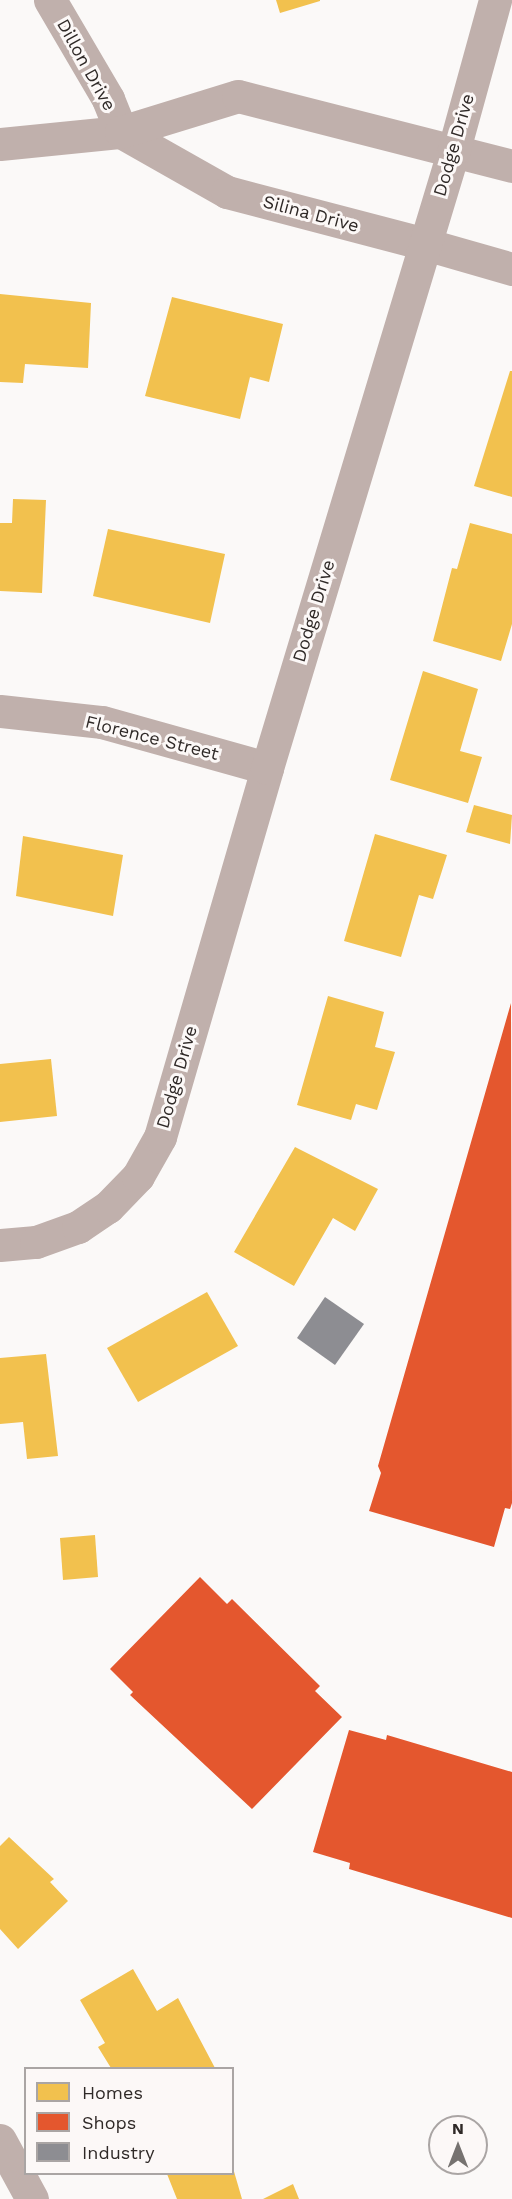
<!DOCTYPE html>
<html>
<head>
<meta charset="utf-8">
<style>
	body { margin:0 }
	#map { position:relative; width:512px; height:2199px; overflow:hidden; background:#fbf9f8; font-family:"Work Sans",sans-serif }
	div>[style] { position:absolute }
	.homes>* { inset:0; background:#f2c14e }
	.shops>* { inset:0; background:#e4572e }
	.industry>* { inset:0; background:#8d8d92 }
	.minor>* { height:33px; margin:-16.5px; padding:0 16.5px; transform-origin:16.5px; border-radius:16.5px; background:#c0b0ac }
	span { translate:-50% -50%; white-space:nowrap; text-align:center; line-height:1.15; -webkit-text-stroke:6px #fcf8f7; paint-order:stroke }
	.street-label { font-size:18px; color:#2f2927 }
	.legend { position:absolute; left:24px; top:2067px; width:210px; height:108px; box-sizing:border-box; background:#fcf8f7; border:2px solid #aaa5a4; margin:0; padding:8px 10px; list-style:none; font-size:18px; color:#2f2927 }
	.legend li { display:flex; align-items:center; gap:12px; height:30px }
	.legend b { width:30px; border:2px solid #aaa5a4 }
	.north { position:absolute; left:428px; top:2115px; width:60px; height:60px; box-sizing:border-box; background:#fcf8f7; border:2px solid #aaa5a4; border-radius:50%; rotate:0deg; font-size:16px; font-weight:700; line-height:24px; text-align:center; color:#2f2927 }
	.north::after { content:''; display:block; margin:auto; width:21px; height:27px; background:#767270; clip-path:polygon(50% 0,100% 100%,50% 72%,0 100%) }
</style>
</head>
<body>
<div id="map">
	<div class="homes">
		<i style="clip-path:polygon(276px 0,320px 0,320px 1px,280px 13px)"></i>
		<i style="clip-path:polygon(0 294px,91px 303px,88px 368px,25px 364px,23px 383px,0 382px)"></i>
		<i style="clip-path:polygon(172px 297px,283px 324px,269px 382px,250px 377px,240px 419px,145px 396px)"></i>
		<i style="clip-path:polygon(510px 371px,512px 371px,512px 497px,474px 486px)"></i>
		<i style="clip-path:polygon(13px 499px,46px 500px,42px 593px,0 591px,0 523px,12px 523px)"></i>
		<i style="clip-path:polygon(470px 523px,512px 534px,512px 624px,501px 661px,433px 641px,452px 568px,457px 569px)"></i>
		<i style="clip-path:polygon(108px 529px,225px 554px,210px 623px,93px 596px)"></i>
		<i style="clip-path:polygon(423px 671px,478px 689px,460px 751px,482px 757px,468px 803px,390px 780px)"></i>
		<i style="clip-path:polygon(474px 805px,512px 815px,510px 844px,466px 832px)"></i>
		<i style="clip-path:polygon(375px 834px,447px 855px,433px 899px,419px 895px,401px 957px,344px 941px)"></i>
		<i style="clip-path:polygon(23px 836px,123px 855px,113px 916px,16px 896px)"></i>
		<i style="clip-path:polygon(328px 996px,384px 1012px,375px 1047px,395px 1052px,377px 1110px,356px 1104px,351px 1120px,297px 1105px)"></i>
		<i style="clip-path:polygon(51px 1059px,57px 1116px,0 1122px,0 1064px)"></i>
		<i style="clip-path:polygon(295px 1147px,378px 1189px,355px 1231px,333px 1218px,294px 1286px,234px 1252px)"></i>
		<i style="clip-path:polygon(207px 1292px,238px 1346px,138px 1402px,107px 1348px)"></i>
		<i style="clip-path:polygon(46px 1354px,58px 1456px,27px 1459px,23px 1422px,0 1424px,0 1358px)"></i>
		<i style="clip-path:polygon(95px 1535px,98px 1577px,63px 1580px,60px 1538px)"></i>
		<i style="clip-path:polygon(9px 1837px,54px 1879px,50px 1882px,68px 1901px,18px 1949px,0 1929px,0 1846px)"></i>
		<i style="clip-path:polygon(133px 1969px,157px 2011px,178px 1998px,215px 2068px,111px 2068px,98px 2047px,105px 2043px,80px 2000px)"></i>
		<i style="clip-path:polygon(233px 2168px,242px 2199px,177px 2199px,167px 2174px,232px 2174px)"></i>
		<i style="clip-path:polygon(293px 2184px,299px 2199px,263px 2199px)"></i>
	</div>
	<div class="shops">
		<i style="clip-path:polygon(511px 1003px,512px 1503px,510px 1509px,505px 1508px,494px 1547px,369px 1511px,381px 1473px,378px 1466px)"></i>
		<i style="clip-path:polygon(200px 1577px,227px 1604px,232px 1599px,320px 1686px,315px 1691px,342px 1717px,252px 1809px,130px 1695px,133px 1692px,110px 1669px)"></i>
		<i style="clip-path:polygon(349px 1730px,386px 1740px,387px 1735px,512px 1772px,512px 1918px,349px 1869px,350px 1863px,313px 1852px)"></i>
	</div>
	<div class="industry">
		<i style="clip-path:polygon(325px 1297px,364px 1324px,335px 1365px,297px 1338px)"></i>
	</div>
	<div class="minor">
		<i style="left:50px;top:0;width:115px;rotate:59.6deg"></i>
		<i style="left:108px;top:99px;width:35px;rotate:68deg"></i>
		<i style="left:121px;top:132px;width:122px;rotate:29.5deg"></i>
		<i style="left:227px;top:192px;width:205px;rotate:14.7deg"></i>
		<i style="left:425px;top:244px;width:91px;rotate:16deg"></i>
		<i style="left:0;top:144px;width:122px;rotate:-5.7deg"></i>
		<i style="left:121px;top:132px;width:122px;rotate:-17.1deg"></i>
		<i style="left:238px;top:96px;width:283px;rotate:14.3deg"></i>
		<i style="left:0;top:711px;width:103px;rotate:6.2deg"></i>
		<i style="left:102px;top:722px;width:171px;rotate:15.6deg"></i>
		<i style="left:0;top:1245px;width:36px;rotate:-5deg"></i>
		<i style="left:36px;top:1242px;width:45px;rotate:-19.7deg"></i>
		<i style="left:78px;top:1227px;width:36px;rotate:-34deg"></i>
		<i style="left:108px;top:1207px;width:43px;rotate:-45.9deg"></i>
		<i style="left:138px;top:1176px;width:45px;rotate:-60.6deg"></i>
		<i style="left:160px;top:1137px;width:384px;rotate:-73.8deg"></i>
		<i style="left:267px;top:768px;width:647px;rotate:-73.19deg"></i>
		<i style="left:454px;top:149px;width:155px;rotate:-74.6deg"></i>
		<i style="left:0;top:2140px;width:67px;rotate:61.5deg"></i>
	</div>
	<div class="street-label">
		<span style="left:86px;top:65px;rotate:61deg">Dillon Drive</span>
		<span style="left:454px;top:145px;rotate:-74deg">Dodge Drive</span>
		<span style="left:311px;top:214px;rotate:15deg">Silina Drive</span>
		<span style="left:314px;top:611px;rotate:-73deg">Dodge Drive</span>
		<span style="left:152px;top:738px;rotate:14deg">Florence Street</span>
		<span style="left:177px;top:1077px;rotate:-74deg">Dodge Drive</span>
	</div>
	<ul class="legend">
	<li><b style="height:16px;background:#f2c14e"></b>Homes</li>
	<li><b style="height:16px;background:#e4572e"></b>Shops</li>
	<li><b style="height:16px;background:#8d8d92"></b>Industry</li>
	</ul>
	<div class="north">N</div>
</div>
</body>
</html>
